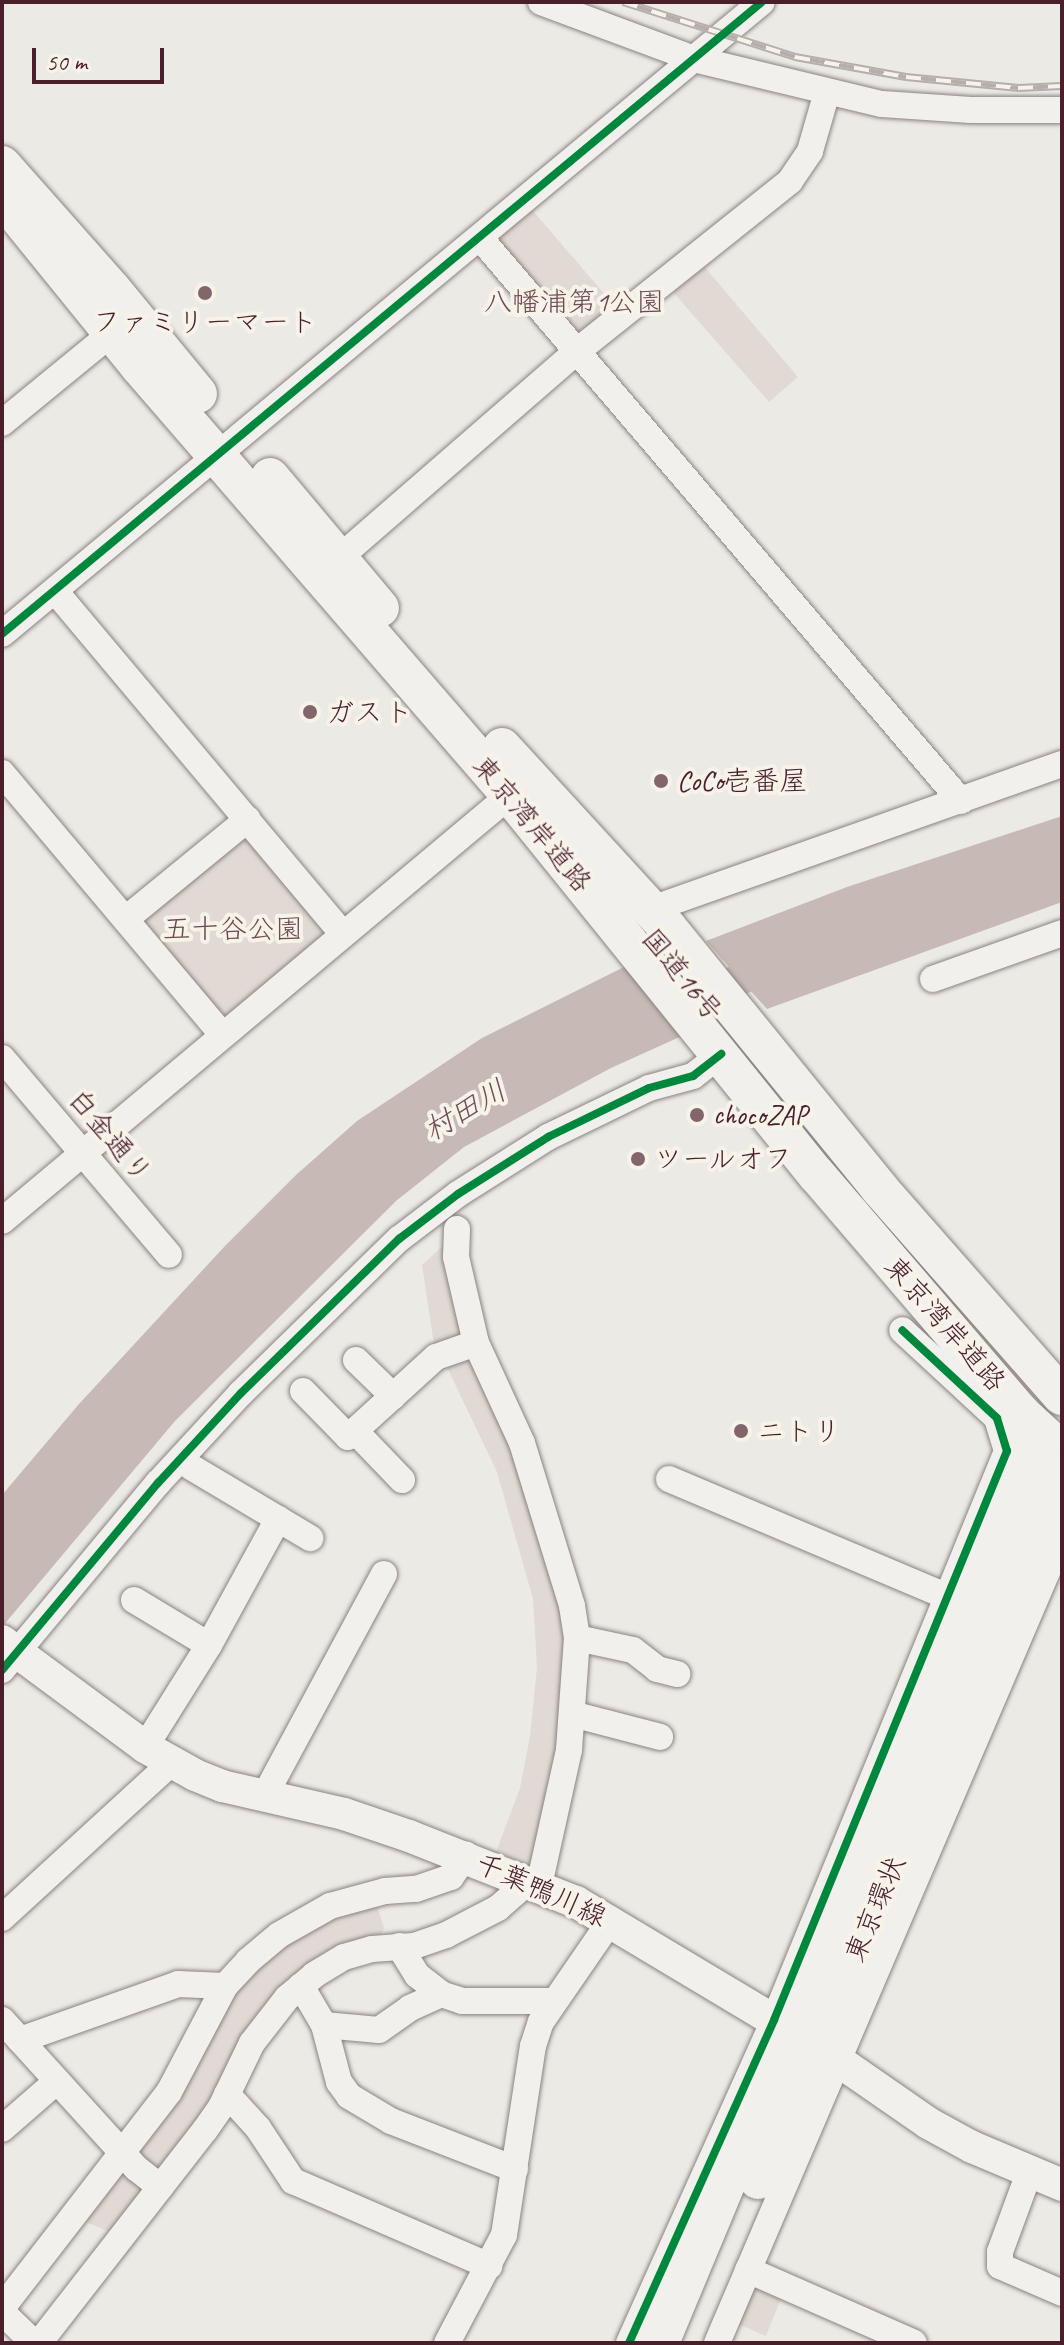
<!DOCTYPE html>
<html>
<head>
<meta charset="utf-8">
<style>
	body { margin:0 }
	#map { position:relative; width:1064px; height:2345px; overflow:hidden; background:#eceae4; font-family:Caveat,"Klee One",sans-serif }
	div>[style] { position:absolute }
	.green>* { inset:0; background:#e1dad4 }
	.water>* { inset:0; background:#c7b9b6 }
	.river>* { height:32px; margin:-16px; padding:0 16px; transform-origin:16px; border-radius:16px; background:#c7b9b6 }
	.roads { filter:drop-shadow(0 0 2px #8b8282) drop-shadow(0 0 2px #8b8282) }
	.minor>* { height:26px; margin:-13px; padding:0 13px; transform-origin:13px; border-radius:13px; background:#f1f0ec }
	.major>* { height:32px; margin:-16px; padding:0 16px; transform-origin:16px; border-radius:16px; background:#f1f0ec }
	.highway>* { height:38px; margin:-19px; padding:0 19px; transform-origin:19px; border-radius:19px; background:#f1f0ec }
	.rail>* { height:8px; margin-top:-4px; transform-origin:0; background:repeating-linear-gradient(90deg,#f7f3e8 0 15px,#b5aead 0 30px); box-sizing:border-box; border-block:2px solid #b5aead }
	.cycleway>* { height:8px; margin:-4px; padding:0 4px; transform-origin:4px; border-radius:4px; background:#00873e }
	.dots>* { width:22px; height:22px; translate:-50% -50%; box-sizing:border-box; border:4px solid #f7f3e8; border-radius:50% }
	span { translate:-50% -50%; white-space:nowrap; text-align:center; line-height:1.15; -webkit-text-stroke:8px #f7f3e8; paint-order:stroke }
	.park-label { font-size:28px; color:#6e4a52 }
	.poi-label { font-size:28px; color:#4a1f2b }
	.left { translate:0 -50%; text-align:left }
	.street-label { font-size:28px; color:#4a1f2b }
	.water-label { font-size:30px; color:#704e55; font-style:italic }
	.frame { position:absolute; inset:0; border:4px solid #4a1f2b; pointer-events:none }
	.scale { position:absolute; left:32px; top:48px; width:132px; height:36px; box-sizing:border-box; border:4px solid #4a1f2b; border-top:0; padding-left:10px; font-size:24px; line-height:28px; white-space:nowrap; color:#4a1f2b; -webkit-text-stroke:6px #f7f3e8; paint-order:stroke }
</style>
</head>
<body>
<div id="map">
	<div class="green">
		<i style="clip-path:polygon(527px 204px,621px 313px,576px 349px,484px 240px)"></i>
		<i style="clip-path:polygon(698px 259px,798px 377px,769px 402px,666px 284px)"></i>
		<i style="clip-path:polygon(241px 836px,254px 838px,326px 923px,327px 938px,232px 1017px,221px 1016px,144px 928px,148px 914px)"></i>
		<i style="clip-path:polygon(448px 1241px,519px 1454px,568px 1625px,567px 1718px,533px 1866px,496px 1852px,520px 1788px,530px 1736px,537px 1667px,533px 1599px,497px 1472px,433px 1338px,422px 1265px)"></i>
		<i style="clip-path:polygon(375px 1899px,384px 1928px,380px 1937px,355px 1944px,213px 2097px,191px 2131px,112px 2233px,79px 2219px,202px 2034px,271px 1947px)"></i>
		<i style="clip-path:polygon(754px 2282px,783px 2294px,766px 2336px,736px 2323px)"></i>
	</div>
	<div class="water">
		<i style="clip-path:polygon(1062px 816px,1062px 902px,767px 1009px,706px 941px,847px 887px)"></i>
		<i style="clip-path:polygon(624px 967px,684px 1035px,611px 1068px,464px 1147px,396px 1201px,175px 1421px,2px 1627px,2px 1495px,79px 1404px,224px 1247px,296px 1175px,357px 1121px,482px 1038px)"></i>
	</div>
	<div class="river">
		<i style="left:658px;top:1017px;width:134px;rotate:-24.7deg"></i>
	</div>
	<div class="roads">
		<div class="minor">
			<i style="left:541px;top:2px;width:163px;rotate:20.4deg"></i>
			<i style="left:694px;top:59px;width:193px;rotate:13.5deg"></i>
			<i style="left:882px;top:104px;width:89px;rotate:3.9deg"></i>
			<i style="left:971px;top:110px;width:91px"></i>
			<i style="left:481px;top:239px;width:739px;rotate:49.5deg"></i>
			<i style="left:2px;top:423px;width:144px;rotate:-39.3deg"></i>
			<i style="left:339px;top:558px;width:314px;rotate:-41deg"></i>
			<i style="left:576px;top:352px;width:274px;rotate:-38.6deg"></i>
			<i style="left:790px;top:181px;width:36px;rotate:-56deg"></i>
			<i style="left:810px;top:151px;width:61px;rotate:-73.9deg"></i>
			<i style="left:55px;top:591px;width:448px;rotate:50deg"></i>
			<i style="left:2px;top:634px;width:988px;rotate:-39.75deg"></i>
			<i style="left:2px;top:773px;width:341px;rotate:49.9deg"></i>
			<i style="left:652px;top:909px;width:435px;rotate:-19.5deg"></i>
			<i style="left:127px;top:918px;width:156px;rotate:-39.3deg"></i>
			<i style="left:933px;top:979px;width:137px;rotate:-19.6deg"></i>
			<i style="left:2px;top:1058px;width:258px;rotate:49.7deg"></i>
			<i style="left:2px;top:1221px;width:663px;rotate:-39.98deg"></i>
			<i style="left:457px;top:1229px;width:28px;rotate:92deg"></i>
			<i style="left:456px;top:1257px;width:88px;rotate:76.9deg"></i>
			<i style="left:476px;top:1343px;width:110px;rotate:65.3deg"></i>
			<i style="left:522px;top:1443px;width:170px;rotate:72.9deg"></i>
			<i style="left:572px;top:1606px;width:32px;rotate:81deg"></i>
			<i style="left:577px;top:1638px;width:112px;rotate:94.1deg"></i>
			<i style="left:569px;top:1750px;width:138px;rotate:102.5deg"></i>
			<i style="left:356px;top:1360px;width:52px;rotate:44.2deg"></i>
			<i style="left:303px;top:1391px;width:64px;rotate:45.6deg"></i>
			<i style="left:348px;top:1437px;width:119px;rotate:-42.3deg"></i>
			<i style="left:436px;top:1357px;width:42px;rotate:-19.3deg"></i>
			<i style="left:355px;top:1431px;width:68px;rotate:46.2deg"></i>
			<i style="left:191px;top:1467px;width:139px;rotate:30.8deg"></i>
			<i style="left:669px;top:1479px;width:301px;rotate:22.9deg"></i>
			<i style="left:134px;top:1600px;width:87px;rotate:31deg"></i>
			<i style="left:577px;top:1638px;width:57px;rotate:12.1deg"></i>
			<i style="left:633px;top:1650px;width:31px;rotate:38deg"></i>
			<i style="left:657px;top:1669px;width:21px;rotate:14deg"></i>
			<i style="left:2px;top:1670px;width:244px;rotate:-50.2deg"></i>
			<i style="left:158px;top:1483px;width:122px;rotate:-47.3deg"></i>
			<i style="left:241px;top:1393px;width:221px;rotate:-44.3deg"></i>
			<i style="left:399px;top:1239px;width:74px;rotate:-37.3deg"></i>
			<i style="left:458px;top:1194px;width:107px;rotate:-32.3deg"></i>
			<i style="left:548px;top:1137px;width:112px;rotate:-25.9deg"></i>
			<i style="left:649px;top:1088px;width:46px;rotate:-15.3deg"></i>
			<i style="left:693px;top:1076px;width:36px;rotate:-38deg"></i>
			<i style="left:572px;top:1714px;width:91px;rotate:14.6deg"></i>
			<i style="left:145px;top:1747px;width:120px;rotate:-57.9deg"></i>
			<i style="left:209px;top:1645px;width:144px;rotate:-61.3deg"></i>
			<i style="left:265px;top:1795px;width:251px;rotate:-61.7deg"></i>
			<i style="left:2px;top:1918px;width:229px;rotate:-42.5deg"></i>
			<i style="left:399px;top:1946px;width:34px;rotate:58deg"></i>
			<i style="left:417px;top:1975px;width:31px;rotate:38deg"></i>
			<i style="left:441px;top:1994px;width:22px;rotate:18deg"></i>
			<i style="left:462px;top:2001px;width:90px"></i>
			<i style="left:301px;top:1986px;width:45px;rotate:59.5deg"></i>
			<i style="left:324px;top:2025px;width:59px;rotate:75.3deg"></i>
			<i style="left:339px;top:2082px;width:17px;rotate:54deg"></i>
			<i style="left:349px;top:2096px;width:49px;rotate:30.8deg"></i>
			<i style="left:391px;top:2121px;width:133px;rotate:21.2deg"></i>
			<i style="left:2px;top:2020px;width:200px;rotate:47.8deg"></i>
			<i style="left:136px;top:2168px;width:31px;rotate:38deg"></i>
			<i style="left:324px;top:2025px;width:55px;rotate:5.2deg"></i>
			<i style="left:379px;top:2030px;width:38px;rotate:-35deg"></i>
			<i style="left:410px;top:2008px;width:34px;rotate:-24deg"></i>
			<i style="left:20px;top:2040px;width:168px;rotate:-19.5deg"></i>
			<i style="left:178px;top:1984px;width:47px;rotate:2.4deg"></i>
			<i style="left:227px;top:2094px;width:46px;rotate:47.6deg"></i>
			<i style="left:258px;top:2128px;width:64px;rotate:56.6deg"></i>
			<i style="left:293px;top:2181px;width:214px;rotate:23.4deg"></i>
			<i style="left:2px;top:2129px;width:73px;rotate:-41.1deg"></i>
			<i style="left:1029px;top:2173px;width:84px;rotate:110.2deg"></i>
			<i style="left:1000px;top:2252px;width:14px;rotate:90deg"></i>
			<i style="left:1000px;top:2266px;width:68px;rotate:23.5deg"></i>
			<i style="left:748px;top:2270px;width:181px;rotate:23.7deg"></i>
			<i style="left:2px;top:2308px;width:273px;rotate:-52.3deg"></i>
			<i style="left:169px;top:2092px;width:120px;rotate:-62.2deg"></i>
			<i style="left:225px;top:1986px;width:34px;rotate:-47deg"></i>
			<i style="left:248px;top:1961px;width:40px;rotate:-40deg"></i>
			<i style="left:279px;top:1935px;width:59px;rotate:-29.6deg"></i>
			<i style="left:330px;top:1906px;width:57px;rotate:-15.3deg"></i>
			<i style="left:385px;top:1891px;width:31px;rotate:-4deg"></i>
			<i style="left:416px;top:1889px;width:37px;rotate:-19deg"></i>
			<i style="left:451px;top:1877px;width:27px;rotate:-56deg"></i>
			<i style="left:2px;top:2312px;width:45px;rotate:44.1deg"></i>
			<i style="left:39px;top:2343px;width:270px;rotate:-52.1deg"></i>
			<i style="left:205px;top:2130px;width:28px;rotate:-55deg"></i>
			<i style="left:221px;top:2107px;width:71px;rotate:-64.2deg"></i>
			<i style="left:252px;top:2043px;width:57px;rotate:-52.1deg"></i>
			<i style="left:287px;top:1998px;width:35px;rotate:-40deg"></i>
			<i style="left:314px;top:1975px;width:35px;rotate:-31deg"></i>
			<i style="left:344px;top:1957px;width:29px;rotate:-16deg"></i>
			<i style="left:372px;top:1949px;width:42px;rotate:-4.1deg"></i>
			<i style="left:414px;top:1946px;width:34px;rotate:-19deg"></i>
			<i style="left:446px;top:1935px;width:59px;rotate:-27.4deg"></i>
			<i style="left:498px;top:1908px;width:41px;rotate:-41.1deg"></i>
			<i style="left:447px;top:2343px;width:122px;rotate:-62.2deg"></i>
			<i style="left:504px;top:2235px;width:191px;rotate:-81.3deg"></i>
			<i style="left:533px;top:2046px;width:25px;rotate:-72deg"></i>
			<i style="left:541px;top:2022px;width:124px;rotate:-55.5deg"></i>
			<i style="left:629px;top:2343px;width:354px;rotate:-65.8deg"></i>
			<i style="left:774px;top:2020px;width:615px;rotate:-67.73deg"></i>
			<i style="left:1007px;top:1451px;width:34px;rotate:-107deg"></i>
			<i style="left:997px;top:1418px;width:129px;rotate:-137.2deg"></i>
			<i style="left:717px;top:2343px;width:877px;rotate:-66.83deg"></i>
		</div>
		<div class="major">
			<i style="left:2px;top:1641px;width:178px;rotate:36.5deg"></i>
			<i style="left:145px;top:1747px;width:57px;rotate:29.2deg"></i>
			<i style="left:195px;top:1775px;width:29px;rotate:22deg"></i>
			<i style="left:222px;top:1786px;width:125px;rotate:12.9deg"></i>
			<i style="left:344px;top:1814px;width:69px;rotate:18.7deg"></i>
			<i style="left:409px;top:1836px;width:180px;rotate:21.6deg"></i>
			<i style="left:576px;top:1902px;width:281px;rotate:30.9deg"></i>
			<i style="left:817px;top:2046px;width:135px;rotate:34.7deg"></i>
			<i style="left:928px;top:2123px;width:50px;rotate:28.6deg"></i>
			<i style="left:972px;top:2147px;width:98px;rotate:22.9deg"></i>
		</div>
		<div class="highway">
			<i style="left:2px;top:165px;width:164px;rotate:48.5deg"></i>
			<i style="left:111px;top:288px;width:137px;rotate:50.6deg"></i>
			<i style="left:2px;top:197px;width:218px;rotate:51deg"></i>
			<i style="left:139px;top:366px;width:567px;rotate:49.15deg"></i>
			<i style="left:510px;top:795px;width:489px;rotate:51.1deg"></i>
			<i style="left:817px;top:1175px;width:315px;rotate:49.4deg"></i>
			<i style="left:1022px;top:1414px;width:54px;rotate:42.8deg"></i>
			<i style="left:270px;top:477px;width:171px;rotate:50deg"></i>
			<i style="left:502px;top:747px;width:246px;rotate:47.5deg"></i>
			<i style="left:668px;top:928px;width:335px;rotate:50.9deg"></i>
			<i style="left:879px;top:1188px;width:277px;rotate:48.7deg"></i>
			<i style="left:758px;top:2180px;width:770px;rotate:-66.73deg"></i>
			<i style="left:660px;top:2343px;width:339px;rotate:-67.4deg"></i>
			<i style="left:790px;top:2030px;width:607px;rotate:-66.73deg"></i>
			<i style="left:1030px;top:1472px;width:24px;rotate:-83deg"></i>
			<i style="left:1033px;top:1448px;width:36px;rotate:-108deg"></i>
		</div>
	</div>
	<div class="rail">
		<i style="left:623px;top:2px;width:181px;rotate:17.7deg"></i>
		<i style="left:795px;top:57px;width:113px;rotate:10.2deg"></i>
		<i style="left:906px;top:77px;width:113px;rotate:5.6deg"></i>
		<i style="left:1018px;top:88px;width:44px;rotate:-2.6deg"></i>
	</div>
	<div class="cycleway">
		<i style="left:2px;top:634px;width:988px;rotate:-39.75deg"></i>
		<i style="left:2px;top:1670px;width:244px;rotate:-50.2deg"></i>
		<i style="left:158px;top:1483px;width:122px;rotate:-47.3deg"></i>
		<i style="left:241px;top:1393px;width:221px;rotate:-44.3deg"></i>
		<i style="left:399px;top:1239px;width:74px;rotate:-37.3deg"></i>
		<i style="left:458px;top:1194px;width:107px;rotate:-32.3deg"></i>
		<i style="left:548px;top:1137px;width:112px;rotate:-25.9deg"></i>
		<i style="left:649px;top:1088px;width:46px;rotate:-15.3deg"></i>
		<i style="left:693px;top:1076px;width:36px;rotate:-38deg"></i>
		<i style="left:629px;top:2343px;width:354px;rotate:-65.8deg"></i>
		<i style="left:774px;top:2020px;width:615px;rotate:-67.73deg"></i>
		<i style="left:1007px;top:1451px;width:34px;rotate:-107deg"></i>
		<i style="left:997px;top:1418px;width:129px;rotate:-137.2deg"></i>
	</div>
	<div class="dots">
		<i style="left:205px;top:293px;background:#83666c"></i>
		<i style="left:310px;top:712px;background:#83666c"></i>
		<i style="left:661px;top:781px;background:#83666c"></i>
		<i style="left:697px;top:1115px;background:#83666c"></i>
		<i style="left:638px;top:1159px;background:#83666c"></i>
		<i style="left:741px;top:1431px;background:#83666c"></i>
	</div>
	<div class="park-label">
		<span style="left:574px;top:302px">八幡浦第1公園</span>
		<span style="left:233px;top:929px">五十谷公園</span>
	</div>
	<div class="poi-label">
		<span style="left:205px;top:322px">ファミリーマート</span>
		<span class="left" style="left:326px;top:712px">ガスト</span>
		<span class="left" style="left:677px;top:781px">CoCo壱番屋</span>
		<span class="left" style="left:713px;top:1115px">chocoZAP</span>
		<span class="left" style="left:654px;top:1159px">ツールオフ</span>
		<span class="left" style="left:757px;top:1431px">ニトリ</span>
	</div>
	<div class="street-label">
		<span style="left:532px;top:824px;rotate:50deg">東京湾岸道路</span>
		<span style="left:682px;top:975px;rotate:51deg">国道16号</span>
		<span style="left:110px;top:1136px;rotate:50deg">白金通り</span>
		<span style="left:945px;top:1324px;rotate:49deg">東京湾岸道路</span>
		<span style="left:541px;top:1890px;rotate:24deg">千葉鴨川線</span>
		<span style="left:875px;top:1909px;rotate:-67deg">東京環状</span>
	</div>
	<div class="water-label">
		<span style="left:465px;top:1110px;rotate:-30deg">村田川</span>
	</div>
	<div class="frame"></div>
	<div class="scale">50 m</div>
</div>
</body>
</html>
